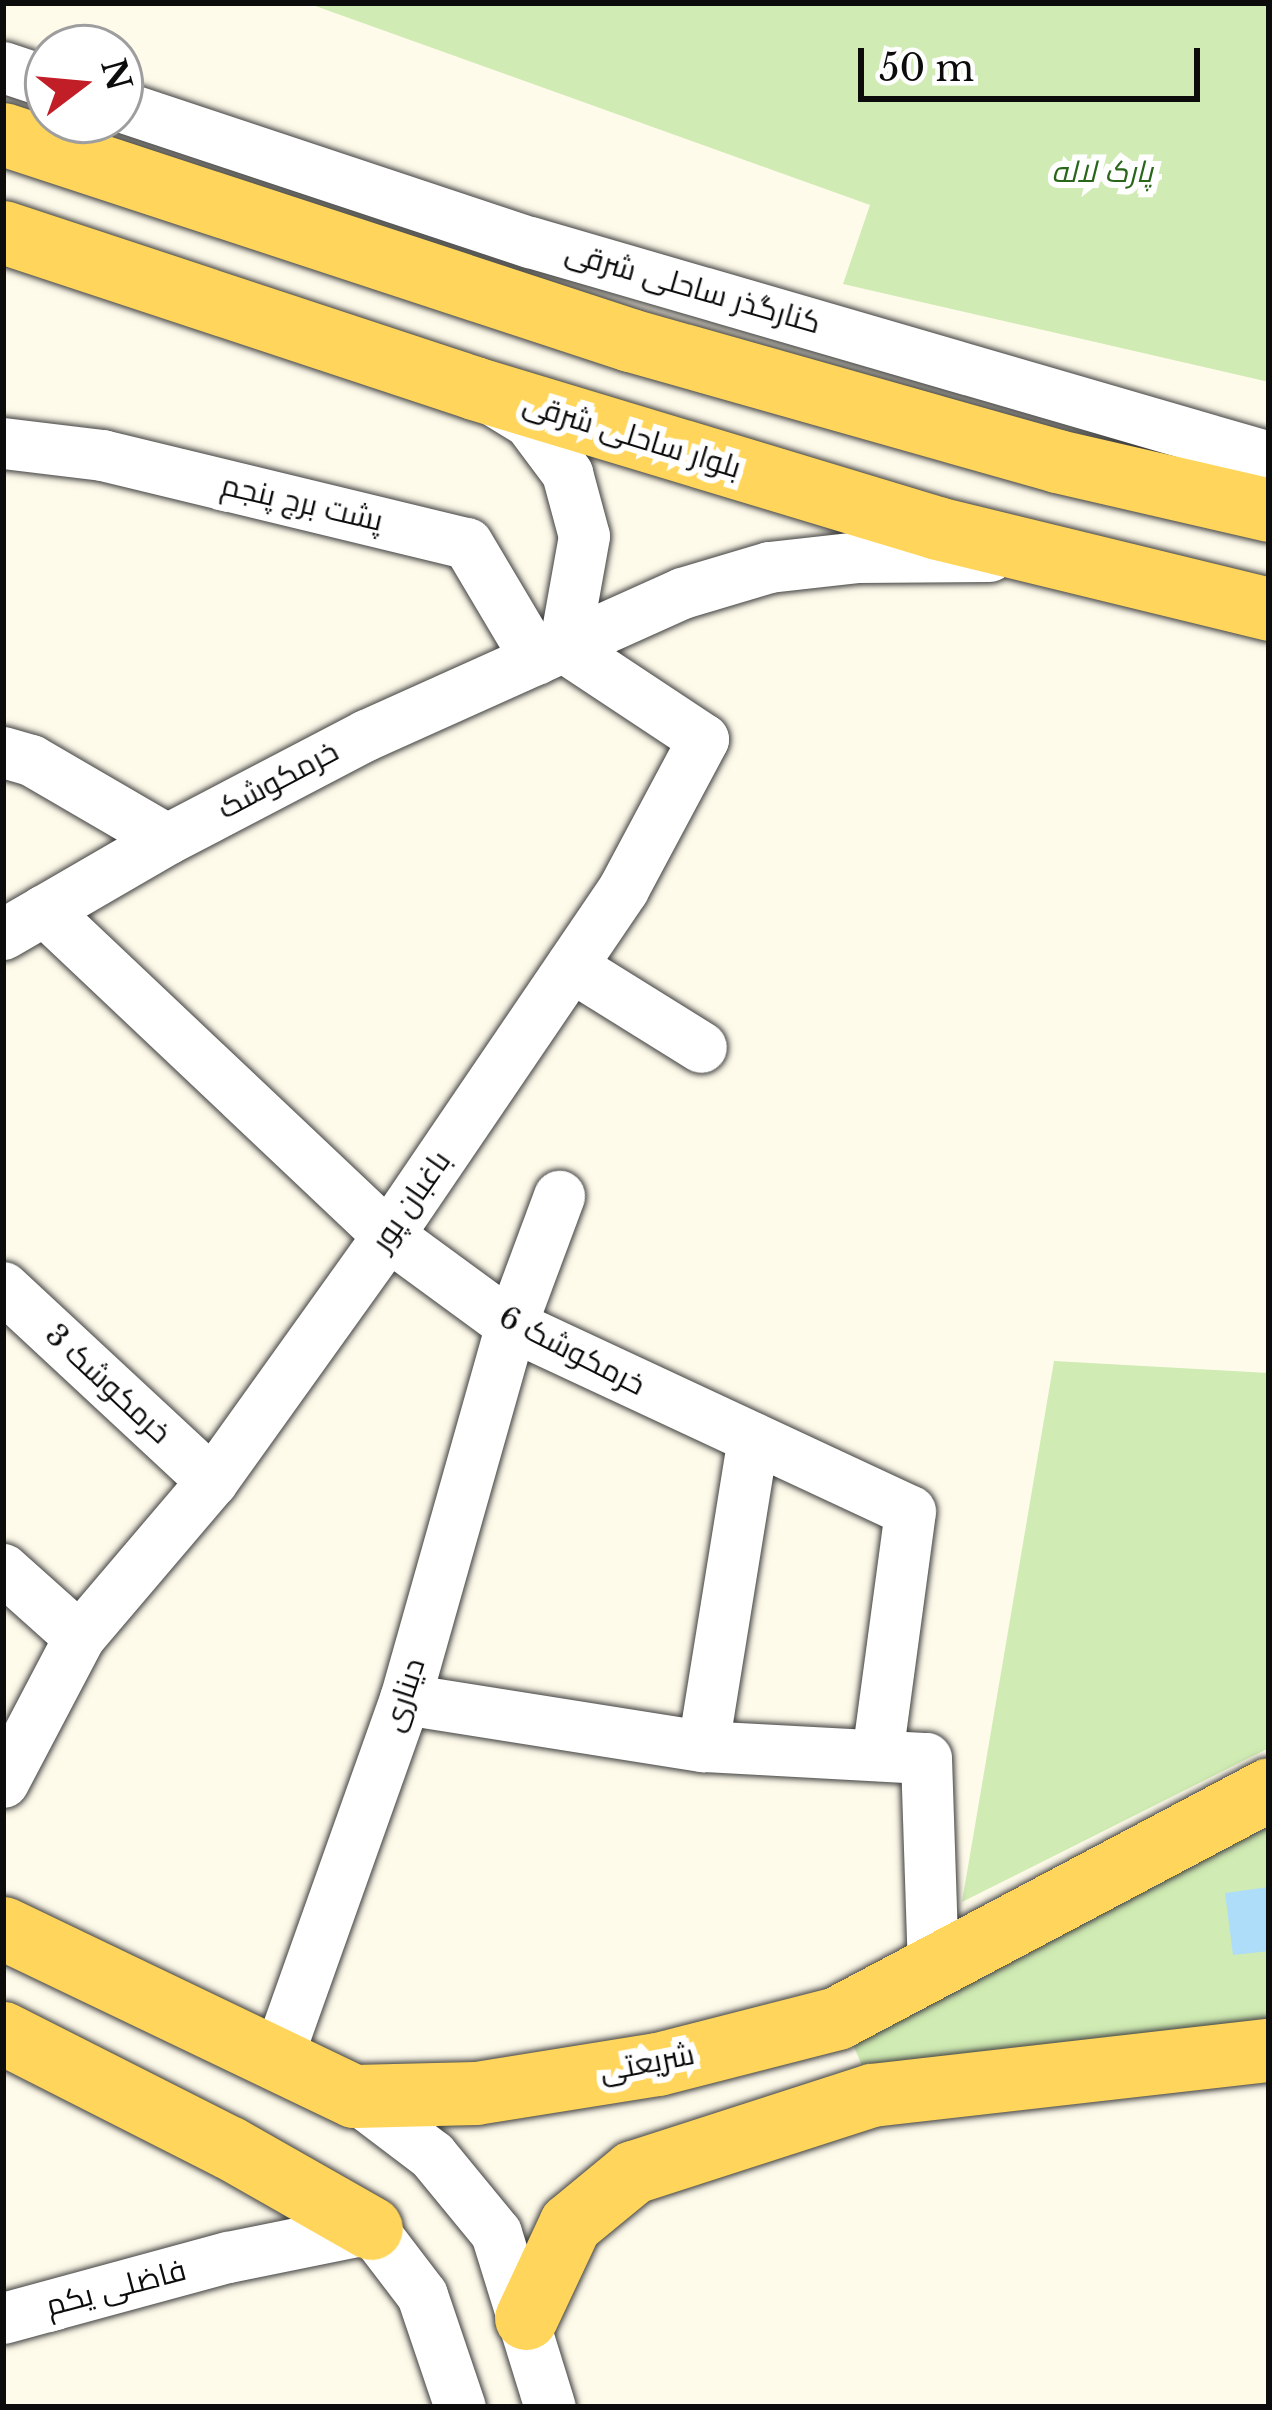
<!DOCTYPE html>
<html>
<head>
<meta charset="utf-8">
<style>
	body { margin:0 }
	#map { position:relative; width:1272px; height:2410px; overflow:hidden; background:#fffbeb; font-family:"Libre Baskerville",Cairo,serif }
	div>[style] { position:absolute }
	.green>* { inset:0; background:#d0ebb3 }
	.water>* { inset:0; background:#adddf9 }
	.roads { filter:drop-shadow(0 0 3px #3f3f3f) drop-shadow(0 0 3px #3f3f3f) }
	.minor>* { height:51px; margin:-25.5px; padding:0 25.5px; transform-origin:25.5px; border-radius:25.5px; background:#fff }
	.major>* { height:63px; margin:-31.5px; padding:0 31.5px; transform-origin:31.5px; border-radius:31.5px; background:#ffd65b }
	span { translate:-50% -50%; white-space:nowrap; text-align:center; line-height:1.15; -webkit-text-stroke:12px #fff; paint-order:stroke }
	.park-label { font-size:30px; color:#2a661a; font-style:italic }
	.street-label { font-size:30px; color:#0c0c0c }
	.frame { position:absolute; inset:0; border:6px solid #0c0c0c; pointer-events:none }
	.north { position:absolute; left:24px; top:24px; width:120px; height:120px; box-sizing:border-box; background:#fff; border:3px solid #9e9e9e; border-radius:50%; rotate:74deg; font-size:33px; font-weight:700; line-height:48px; text-align:center; color:#0c0c0c }
	.north::after { content:''; display:block; margin:auto; width:42px; height:54px; background:#c21e27; clip-path:polygon(50% 0,100% 100%,50% 72%,0 100%) }
	.scale { position:absolute; left:858px; top:48px; width:342px; height:54px; box-sizing:border-box; border:6px solid #0c0c0c; border-top:0; padding-left:15px; font-size:36px; line-height:42px; white-space:nowrap; color:#0c0c0c; -webkit-text-stroke:9px #fff; paint-order:stroke }
</style>
</head>
<body>
<div id="map">
	<div class="green">
		<i style="clip-path:polygon(307px 3px,1269px 3px,1269px 382px,843px 284px,870px 205px)"></i>
		<i style="clip-path:polygon(1054px 1361px,1269px 1373px,1269px 1748px,962px 1902px)"></i>
		<i style="clip-path:polygon(1269px 1815px,1269px 2018px,865px 2072px,849px 2036px)"></i>
	</div>
	<div class="water">
		<i style="clip-path:polygon(1269px 1887px,1269px 1951px,1233px 1955px,1225px 1893px)"></i>
	</div>
	<div class="roads">
		<div class="minor">
			<i style="left:3px;top:67px;width:47px;rotate:18.4deg"></i>
			<i style="left:120px;top:106px;width:432px;rotate:18.4deg"></i>
			<i style="left:530px;top:242px;width:770px;rotate:16.22deg"></i>
			<i style="left:490px;top:398px;width:46px;rotate:31.6deg"></i>
			<i style="left:529px;top:422px;width:64px;rotate:53.3deg"></i>
			<i style="left:567px;top:473px;width:65px;rotate:74.9deg"></i>
			<i style="left:584px;top:536px;width:113px;rotate:100.2deg"></i>
			<i style="left:3px;top:443px;width:100px;rotate:6.9deg"></i>
			<i style="left:102px;top:455px;width:375px;rotate:13.6deg"></i>
			<i style="left:467px;top:543px;width:135px;rotate:59.3deg"></i>
			<i style="left:3px;top:752px;width:29px;rotate:16deg"></i>
			<i style="left:31px;top:760px;width:157px;rotate:30.2deg"></i>
			<i style="left:44px;top:910px;width:473px;rotate:43.4deg"></i>
			<i style="left:388px;top:1235px;width:152px;rotate:36.2deg"></i>
			<i style="left:511px;top:1325px;width:440px;rotate:25deg"></i>
			<i style="left:910px;top:1511px;width:246px;rotate:97.7deg"></i>
			<i style="left:3px;top:934px;width:190px;rotate:-30.1deg"></i>
			<i style="left:167px;top:839px;width:225px;rotate:-27.6deg"></i>
			<i style="left:366px;top:735px;width:346px;rotate:-24.2deg"></i>
			<i style="left:682px;top:593px;width:91px;rotate:-16.6deg"></i>
			<i style="left:769px;top:567px;width:90px;rotate:-6.4deg"></i>
			<i style="left:858px;top:557px;width:131px;rotate:-0.4deg"></i>
			<i style="left:571px;top:966px;width:153px;rotate:31.9deg"></i>
			<i style="left:3px;top:1287px;width:285px;rotate:42.9deg"></i>
			<i style="left:3px;top:1569px;width:102px;rotate:41.8deg"></i>
			<i style="left:405px;top:1699px;width:302px;rotate:9deg"></i>
			<i style="left:703px;top:1746px;width:223px;rotate:3.1deg"></i>
			<i style="left:926px;top:1758px;width:209px;rotate:88.1deg"></i>
			<i style="left:703px;top:1746px;width:312px;rotate:-80.8deg"></i>
			<i style="left:3px;top:1782px;width:164px;rotate:-62.3deg"></i>
			<i style="left:79px;top:1637px;width:205px;rotate:-49.6deg"></i>
			<i style="left:212px;top:1481px;width:302px;rotate:-54.4deg"></i>
			<i style="left:388px;top:1235px;width:418px;rotate:-55.8deg"></i>
			<i style="left:623px;top:889px;width:170px;rotate:-61.9deg"></i>
			<i style="left:703px;top:739px;width:167px;rotate:-146.5deg"></i>
			<i style="left:277px;top:2058px;width:381px;rotate:-70.4deg"></i>
			<i style="left:405px;top:1699px;width:389px;rotate:-74.2deg"></i>
			<i style="left:511px;top:1325px;width:138px;rotate:-69.6deg"></i>
			<i style="left:354px;top:2096px;width:98px;rotate:37.1deg"></i>
			<i style="left:432px;top:2155px;width:101px;rotate:50.6deg"></i>
			<i style="left:496px;top:2233px;width:182px;rotate:72.8deg"></i>
			<i style="left:3px;top:2318px;width:233px;rotate:-15.2deg"></i>
			<i style="left:228px;top:2257px;width:146px;rotate:-11.5deg"></i>
			<i style="left:371px;top:2228px;width:84px;rotate:52.7deg"></i>
			<i style="left:422px;top:2295px;width:118px;rotate:71.3deg"></i>
		</div>
		<div class="major">
			<i style="left:3px;top:134px;width:660px;rotate:18.19deg"></i>
			<i style="left:630px;top:340px;width:444px;rotate:15.8deg"></i>
			<i style="left:1057px;top:461px;width:218px;rotate:13deg"></i>
			<i style="left:3px;top:232px;width:496px;rotate:18.3deg"></i>
			<i style="left:474px;top:388px;width:484px;rotate:16.8deg"></i>
			<i style="left:937px;top:528px;width:342px;rotate:13.7deg"></i>
			<i style="left:3px;top:1928px;width:389px;rotate:25.6deg"></i>
			<i style="left:354px;top:2096px;width:122px;rotate:-1.4deg"></i>
			<i style="left:476px;top:2093px;width:184px;rotate:-9.1deg"></i>
			<i style="left:658px;top:2064px;width:185px;rotate:-14.4deg"></i>
			<i style="left:837px;top:2018px;width:489px;rotate:-27.9deg"></i>
			<i style="left:3px;top:2033px;width:254px;rotate:26.9deg"></i>
			<i style="left:230px;top:2148px;width:162px;rotate:29.6deg"></i>
			<i style="left:526px;top:2318px;width:104px;rotate:-64.9deg"></i>
			<i style="left:570px;top:2224px;width:82px;rotate:-39.5deg"></i>
			<i style="left:633px;top:2172px;width:251px;rotate:-17.9deg"></i>
			<i style="left:872px;top:2095px;width:400px;rotate:-6.5deg"></i>
		</div>
	</div>
	<div class="park-label">
		<span style="left:1102px;top:172px">پارک لاله</span>
	</div>
	<div class="street-label">
		<span style="left:693px;top:288px;rotate:16deg">کنارگذر ساحلی شرقی</span>
		<span style="left:632px;top:436px;rotate:17deg">بلوار ساحلی شرقی</span>
		<span style="left:302px;top:503px;rotate:13deg">پشت برج پنجم</span>
		<span style="left:278px;top:780px;rotate:-28deg">خرمکوشک</span>
		<span style="left:411px;top:1201px;rotate:-55deg">باغبان پور</span>
		<span style="left:572px;top:1351px;rotate:27deg">خرمکوشک 6</span>
		<span style="left:108px;top:1384px;rotate:43deg">خرمکوشک 3</span>
		<span style="left:404px;top:1695px;rotate:-72deg">دیناری</span>
		<span style="left:647px;top:2063px;rotate:-11deg">شریعتی</span>
		<span style="left:116px;top:2288px;rotate:-15deg">فاضلی یکم</span>
	</div>
	<div class="frame"></div>
	<div class="north">N</div>
	<div class="scale">50 m</div>
</div>
</body>
</html>
